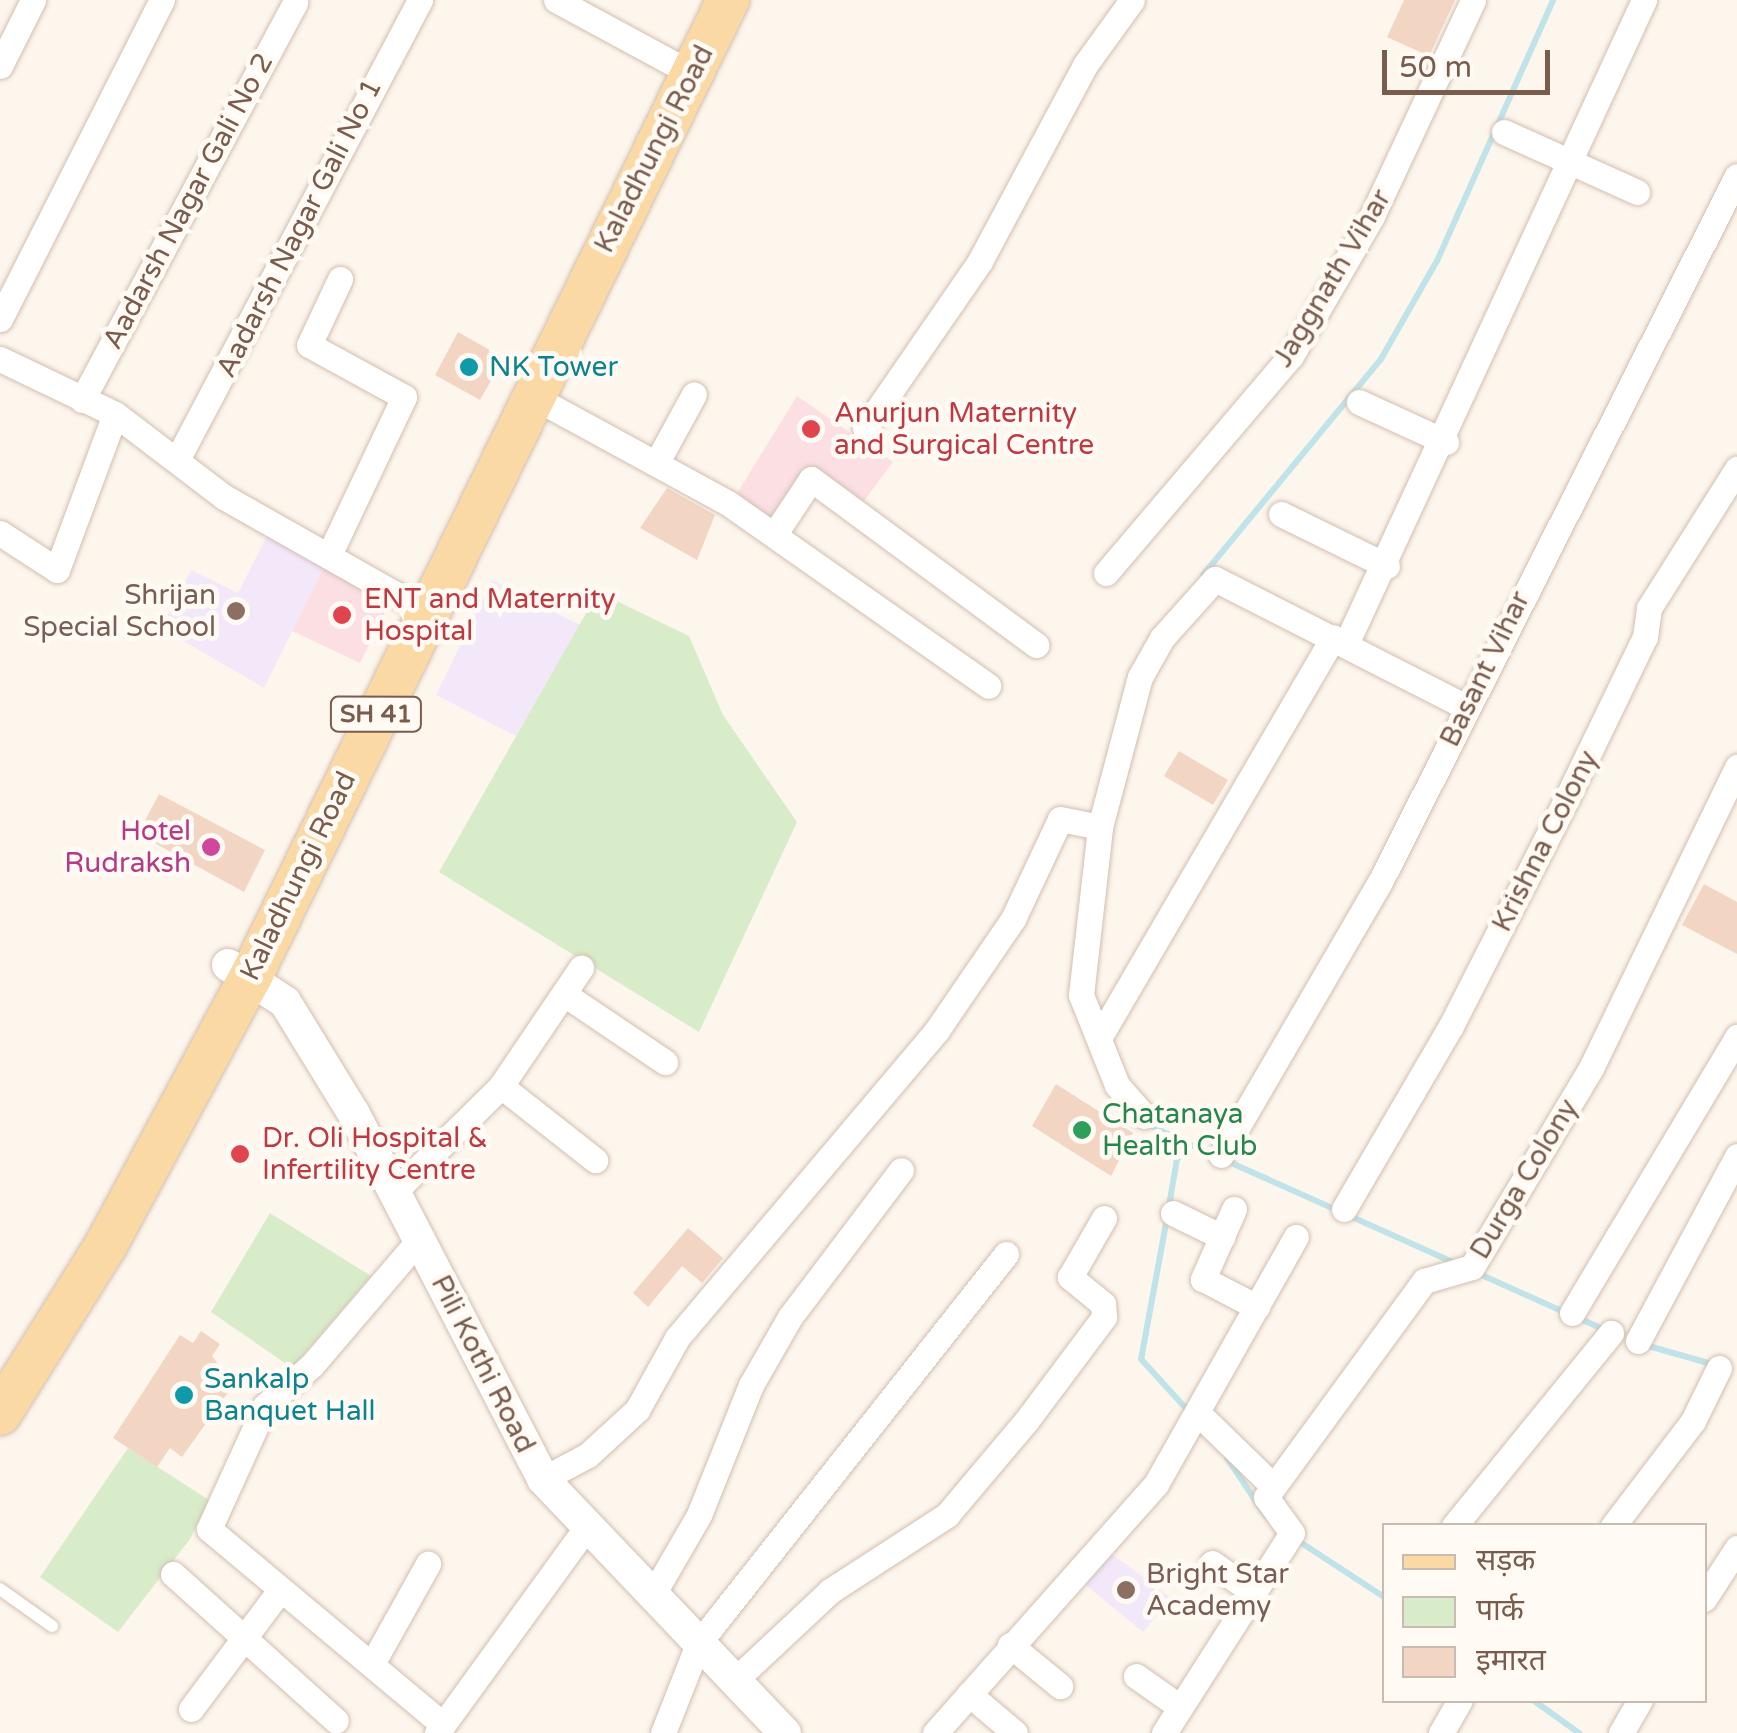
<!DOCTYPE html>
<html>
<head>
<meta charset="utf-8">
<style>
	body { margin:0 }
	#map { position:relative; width:1737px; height:1733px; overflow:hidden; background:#fdf6ec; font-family:"Varela Round","Noto Sans Devanagari",sans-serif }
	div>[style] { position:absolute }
	.education>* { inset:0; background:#f3e8fa }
	.medical>* { inset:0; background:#fbdfe3 }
	.green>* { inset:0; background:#d8ecc9 }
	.stream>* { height:6px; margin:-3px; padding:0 3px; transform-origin:3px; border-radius:3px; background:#bfe3e8 }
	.building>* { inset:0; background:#f3d5c3 }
	.roads { filter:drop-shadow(0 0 2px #d1beb0) drop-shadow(0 0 2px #d1beb0) }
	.service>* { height:12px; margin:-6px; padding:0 6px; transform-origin:6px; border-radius:6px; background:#fff }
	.minor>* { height:25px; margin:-12.5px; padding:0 12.5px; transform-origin:12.5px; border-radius:12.5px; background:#fff }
	.tertiary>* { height:32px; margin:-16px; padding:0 16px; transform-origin:16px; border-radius:16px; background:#fff }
	.primary>* { height:42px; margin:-21px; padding:0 21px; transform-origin:21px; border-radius:21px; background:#fbd9a5 }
	.dots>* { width:28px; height:28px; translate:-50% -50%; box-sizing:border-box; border:5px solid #fffaf3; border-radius:50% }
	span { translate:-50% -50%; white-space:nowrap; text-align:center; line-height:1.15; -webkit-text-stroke:10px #fffaf3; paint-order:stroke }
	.shield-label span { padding:2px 8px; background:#fffaf3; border:2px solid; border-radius:8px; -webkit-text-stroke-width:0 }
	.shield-label { font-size:25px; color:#7a5c4d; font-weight:700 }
	.street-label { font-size:28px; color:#7a5c4d }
	.culture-label { font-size:28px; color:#0d838f }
	.left { translate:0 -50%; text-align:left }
	.health-label { font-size:28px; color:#be3a42 }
	.education-label { font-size:28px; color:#785e54 }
	.right { translate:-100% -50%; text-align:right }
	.hotel-label { font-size:28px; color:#b23c85 }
	.leisure-label { font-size:28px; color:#27864d }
	.legend { position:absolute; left:1382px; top:1523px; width:325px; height:180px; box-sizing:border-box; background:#fffaf3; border:2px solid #cabbb1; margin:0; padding:12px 18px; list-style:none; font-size:30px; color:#7a5c4d }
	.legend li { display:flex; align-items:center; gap:20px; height:50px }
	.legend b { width:50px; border:2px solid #cabbb1 }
	.scale { position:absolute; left:1382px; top:50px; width:168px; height:45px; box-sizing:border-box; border:5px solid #7a5c4d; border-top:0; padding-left:12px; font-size:30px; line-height:35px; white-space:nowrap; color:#7a5c4d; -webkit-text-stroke:8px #fffaf3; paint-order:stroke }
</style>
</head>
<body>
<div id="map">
	<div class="education">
		<i style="clip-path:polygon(269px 532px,325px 565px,264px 688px,161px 628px,191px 570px,238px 593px)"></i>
		<i style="clip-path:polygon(492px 580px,580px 625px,516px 736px,436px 695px)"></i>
		<i style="clip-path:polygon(1108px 1551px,1171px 1598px,1143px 1632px,1082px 1582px)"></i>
	</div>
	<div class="medical">
		<i style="clip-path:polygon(797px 396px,893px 462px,861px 505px,813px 471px,777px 523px,736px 495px)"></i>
		<i style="clip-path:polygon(325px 565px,392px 598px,360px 663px,292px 631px)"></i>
	</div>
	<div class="green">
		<i style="clip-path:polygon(598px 592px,689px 636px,723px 715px,797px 822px,699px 1032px,439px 872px)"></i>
		<i style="clip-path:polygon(270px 1213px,371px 1276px,292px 1368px,211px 1312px)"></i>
		<i style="clip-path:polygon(128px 1448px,209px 1500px,190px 1539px,118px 1632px,40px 1577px)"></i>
	</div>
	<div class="stream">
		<i style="left:1203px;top:575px;width:280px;rotate:-50.5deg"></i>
		<i style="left:1381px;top:359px;width:113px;rotate:-60.3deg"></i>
		<i style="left:1437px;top:261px;width:286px;rotate:-66deg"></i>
		<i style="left:1153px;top:1127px;width:68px;rotate:25.1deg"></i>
		<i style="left:1157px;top:1132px;width:34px;rotate:53deg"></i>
		<i style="left:1177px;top:1159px;width:48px;rotate:99.7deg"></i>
		<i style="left:1227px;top:1161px;width:252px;rotate:24.1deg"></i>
		<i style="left:1167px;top:1218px;width:143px;rotate:100.4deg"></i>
		<i style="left:1141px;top:1359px;width:74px;rotate:47.7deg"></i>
		<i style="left:1475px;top:1272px;width:98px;rotate:24.2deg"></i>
		<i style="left:1576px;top:1317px;width:32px;rotate:24deg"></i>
		<i style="left:1645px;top:1345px;width:73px;rotate:15.9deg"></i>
		<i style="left:1227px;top:1458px;width:70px;rotate:56.1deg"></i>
		<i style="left:1297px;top:1540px;width:104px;rotate:33.2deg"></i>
		<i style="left:1533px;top:1700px;width:57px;rotate:35.7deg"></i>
	</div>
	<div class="building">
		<i style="clip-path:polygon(1404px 0,1455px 0,1429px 56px,1387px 37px)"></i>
		<i style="clip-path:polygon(458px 332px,504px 358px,480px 400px,435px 375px)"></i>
		<i style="clip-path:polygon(667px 488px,715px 515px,697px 560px,640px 528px)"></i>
		<i style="clip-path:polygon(1179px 751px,1228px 780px,1213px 805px,1164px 776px)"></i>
		<i style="clip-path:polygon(159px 794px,265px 850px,244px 892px,138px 834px)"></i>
		<i style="clip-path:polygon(1704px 884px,1737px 902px,1737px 954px,1682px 925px)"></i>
		<i style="clip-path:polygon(1056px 1084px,1133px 1133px,1111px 1176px,1032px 1126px)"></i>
		<i style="clip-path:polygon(688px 1228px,723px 1258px,702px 1283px,682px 1266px,648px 1307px,633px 1293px)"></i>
		<i style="clip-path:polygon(201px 1331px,220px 1344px,212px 1356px,234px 1384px,182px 1457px,170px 1448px,157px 1467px,113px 1438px,180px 1335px,193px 1343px)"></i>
	</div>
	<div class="roads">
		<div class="service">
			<i style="left:0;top:1589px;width:64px;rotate:35.4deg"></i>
		</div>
		<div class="minor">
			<i style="left:556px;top:0;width:156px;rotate:28.4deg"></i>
			<i style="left:0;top:66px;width:74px;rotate:-63.4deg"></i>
			<i style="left:1504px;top:132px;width:146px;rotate:24.3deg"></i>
			<i style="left:0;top:319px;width:358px;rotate:-63.1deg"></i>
			<i style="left:0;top:359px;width:127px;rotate:25.6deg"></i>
			<i style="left:115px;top:414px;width:137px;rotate:37.3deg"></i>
			<i style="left:224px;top:497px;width:230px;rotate:29.5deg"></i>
			<i style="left:530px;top:395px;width:226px;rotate:28.6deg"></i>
			<i style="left:728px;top:503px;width:318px;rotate:35.1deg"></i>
			<i style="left:82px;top:400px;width:451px;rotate:-61.8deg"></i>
			<i style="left:1359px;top:402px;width:96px;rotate:24.7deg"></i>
			<i style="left:865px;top:428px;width:203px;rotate:-55.4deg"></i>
			<i style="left:980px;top:261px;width:222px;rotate:-61.8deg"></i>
			<i style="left:1085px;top:65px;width:80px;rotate:-54.1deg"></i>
			<i style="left:179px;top:456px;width:516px;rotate:-62.14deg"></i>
			<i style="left:657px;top:462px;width:77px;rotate:-61.4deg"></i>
			<i style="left:1281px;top:514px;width:118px;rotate:26.1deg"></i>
			<i style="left:0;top:533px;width:68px;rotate:33deg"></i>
			<i style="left:57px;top:570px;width:166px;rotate:-69.6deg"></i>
			<i style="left:774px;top:535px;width:67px;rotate:-56.5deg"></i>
			<i style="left:811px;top:479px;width:280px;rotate:36.4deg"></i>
			<i style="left:329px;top:555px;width:175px;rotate:-64.6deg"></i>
			<i style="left:404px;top:397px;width:108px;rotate:-151.3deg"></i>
			<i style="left:309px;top:345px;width:73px;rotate:-64.8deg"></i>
			<i style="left:1106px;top:573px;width:285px;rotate:-49.6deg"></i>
			<i style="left:1291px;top:356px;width:162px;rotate:-59.9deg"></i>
			<i style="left:1372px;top:216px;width:238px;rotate:-64.9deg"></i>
			<i style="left:1346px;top:644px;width:710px;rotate:-65.17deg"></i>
			<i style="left:564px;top:994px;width:122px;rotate:34deg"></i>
			<i style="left:1099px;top:1038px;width:464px;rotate:-59.7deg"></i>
			<i style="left:501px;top:1086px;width:120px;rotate:38.2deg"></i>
			<i style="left:1144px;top:1116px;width:41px;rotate:-131.1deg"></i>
			<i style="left:1117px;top:1085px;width:97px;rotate:-111.8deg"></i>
			<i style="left:1081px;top:995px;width:169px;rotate:-83.5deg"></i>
			<i style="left:1100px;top:827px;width:155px;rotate:-75.1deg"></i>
			<i style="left:1140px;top:677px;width:45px;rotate:-60.6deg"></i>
			<i style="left:1162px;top:638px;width:79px;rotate:-48.1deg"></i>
			<i style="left:1215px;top:579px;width:280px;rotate:27deg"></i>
			<i style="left:1221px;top:1155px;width:316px;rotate:-59.8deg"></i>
			<i style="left:1380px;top:882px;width:791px;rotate:-63.18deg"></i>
			<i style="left:392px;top:1194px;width:153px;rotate:-44.7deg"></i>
			<i style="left:501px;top:1086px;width:143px;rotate:-55.9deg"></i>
			<i style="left:1234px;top:1209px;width:77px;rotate:113.9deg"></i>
			<i style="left:1203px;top:1279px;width:61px;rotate:27.4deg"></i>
			<i style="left:1344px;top:1209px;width:212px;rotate:-59.7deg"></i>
			<i style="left:1451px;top:1026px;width:256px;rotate:-63deg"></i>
			<i style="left:1567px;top:798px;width:179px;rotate:-64.2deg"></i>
			<i style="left:1645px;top:637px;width:29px;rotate:-82deg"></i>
			<i style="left:1649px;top:608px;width:165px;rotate:-57.7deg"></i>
			<i style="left:1173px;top:1213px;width:55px;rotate:26.1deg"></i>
			<i style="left:418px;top:1241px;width:163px;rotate:130.5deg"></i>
			<i style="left:312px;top:1365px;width:62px;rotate:138.9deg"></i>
			<i style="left:265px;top:1406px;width:135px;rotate:114.5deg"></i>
			<i style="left:209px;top:1529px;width:305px;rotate:39.9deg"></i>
			<i style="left:1572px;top:1313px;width:322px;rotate:-59.1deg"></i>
			<i style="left:1638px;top:1341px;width:210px;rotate:-61.8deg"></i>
			<i style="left:1201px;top:1416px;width:100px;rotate:44.2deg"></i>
			<i style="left:543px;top:1479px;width:51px;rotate:-28.1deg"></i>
			<i style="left:588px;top:1455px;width:67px;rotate:-42.6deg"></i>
			<i style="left:637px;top:1410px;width:82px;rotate:-60.9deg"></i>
			<i style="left:677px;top:1338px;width:403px;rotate:-49.8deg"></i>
			<i style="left:937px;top:1030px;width:135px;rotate:-55.6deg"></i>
			<i style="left:1013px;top:919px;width:110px;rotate:-64.8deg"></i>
			<i style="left:1060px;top:819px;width:41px;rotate:11.3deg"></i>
			<i style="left:1454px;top:1526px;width:249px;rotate:-50.9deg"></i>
			<i style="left:1613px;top:1526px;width:132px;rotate:-52.7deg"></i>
			<i style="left:1693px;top:1421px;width:59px;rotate:-63.9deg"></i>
			<i style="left:1212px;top:1563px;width:52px;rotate:35.5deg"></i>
			<i style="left:173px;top:1574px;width:219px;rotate:42deg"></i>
			<i style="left:652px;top:1596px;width:94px;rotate:-59.9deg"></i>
			<i style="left:699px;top:1515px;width:140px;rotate:-68.2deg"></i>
			<i style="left:751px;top:1385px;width:78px;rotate:-60.2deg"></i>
			<i style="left:790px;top:1317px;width:184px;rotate:-52.9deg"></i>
			<i style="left:1704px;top:1599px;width:61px;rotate:-57.1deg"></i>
			<i style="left:1010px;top:1645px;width:65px;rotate:39.4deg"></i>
			<i style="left:372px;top:1664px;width:115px;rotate:-60.8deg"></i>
			<i style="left:1136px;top:1676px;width:54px;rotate:35.2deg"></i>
			<i style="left:735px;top:1680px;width:130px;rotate:-43.1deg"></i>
			<i style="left:830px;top:1591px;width:140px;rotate:-33deg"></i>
			<i style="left:947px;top:1515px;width:124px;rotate:-49.9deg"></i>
			<i style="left:1027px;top:1420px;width:129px;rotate:-53.2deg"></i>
			<i style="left:1104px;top:1317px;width:13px;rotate:-94deg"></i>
			<i style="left:1103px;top:1304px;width:43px;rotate:-140.7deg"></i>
			<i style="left:1070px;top:1277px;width:68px;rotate:-60deg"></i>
			<i style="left:969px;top:1694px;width:60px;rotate:40.3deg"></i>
			<i style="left:191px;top:1709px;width:144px;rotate:-53.2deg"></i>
			<i style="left:437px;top:1733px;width:252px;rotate:-54deg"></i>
			<i style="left:663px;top:1733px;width:96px;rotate:-68.5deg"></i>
			<i style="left:698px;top:1644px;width:497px;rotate:-51.7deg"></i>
			<i style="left:935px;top:1733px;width:333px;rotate:-48.4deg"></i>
			<i style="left:1156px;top:1484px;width:284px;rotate:-60.5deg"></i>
			<i style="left:1164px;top:1733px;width:237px;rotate:-57.4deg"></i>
			<i style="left:1292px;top:1533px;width:44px;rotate:-125.8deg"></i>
			<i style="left:1266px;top:1497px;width:268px;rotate:-53.8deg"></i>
			<i style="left:1424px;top:1281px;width:50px;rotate:-16.3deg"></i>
			<i style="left:1472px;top:1267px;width:232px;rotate:-59.1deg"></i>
			<i style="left:1591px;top:1068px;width:335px;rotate:-64.1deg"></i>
			<i style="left:1441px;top:1733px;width:38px;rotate:-60deg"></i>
			<i style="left:1621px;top:1733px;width:38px;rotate:-60deg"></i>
		</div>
		<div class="tertiary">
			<i style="left:228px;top:965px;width:68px;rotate:33deg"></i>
			<i style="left:285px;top:1002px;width:132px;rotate:58.4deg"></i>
			<i style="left:354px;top:1114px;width:411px;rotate:62.6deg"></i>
			<i style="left:543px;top:1479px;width:351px;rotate:46.4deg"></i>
		</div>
		<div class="primary">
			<i style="left:0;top:1414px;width:199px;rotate:-57.9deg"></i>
			<i style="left:106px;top:1245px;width:303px;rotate:-61.7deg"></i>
			<i style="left:250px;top:978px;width:1089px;rotate:-63.95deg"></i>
		</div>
	</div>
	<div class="dots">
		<i style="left:469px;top:367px;background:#0f9aa8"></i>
		<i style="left:811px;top:429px;background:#e0444e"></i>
		<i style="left:236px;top:611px;background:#8d6e63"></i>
		<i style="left:342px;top:615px;background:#e0444e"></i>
		<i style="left:211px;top:847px;background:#d1479c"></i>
		<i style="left:1082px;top:1130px;background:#2e9e5b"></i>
		<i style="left:240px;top:1154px;background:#e0444e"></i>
		<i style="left:184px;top:1395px;background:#0f9aa8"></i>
		<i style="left:1126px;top:1590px;background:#8d6e63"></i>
	</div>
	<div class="shield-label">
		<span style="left:376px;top:714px">SH 41</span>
	</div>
	<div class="street-label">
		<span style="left:654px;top:149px;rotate:-63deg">Kaladhungi Road</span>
		<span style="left:188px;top:201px;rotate:-62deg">Aadarsh Nagar Gali No 2</span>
		<span style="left:299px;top:228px;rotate:-63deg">Aadarsh Nagar Gali No 1</span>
		<span style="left:1332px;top:278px;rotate:-59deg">Jaggnath Vihar</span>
		<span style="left:1485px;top:669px;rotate:-64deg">Basant Vihar</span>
		<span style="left:1545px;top:841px;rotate:-63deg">Krishna Colony</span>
		<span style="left:298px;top:876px;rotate:-64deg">Kaladhungi Road</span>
		<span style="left:1524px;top:1179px;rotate:-59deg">Durga Colony</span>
		<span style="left:483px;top:1364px;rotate:63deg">Pili Kothi Road</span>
	</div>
	<div class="culture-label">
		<span class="left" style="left:489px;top:367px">NK Tower</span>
		<span class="left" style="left:204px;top:1395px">Sankalp<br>Banquet Hall</span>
	</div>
	<div class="health-label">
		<span class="left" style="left:834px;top:429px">Anurjun Maternity<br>and Surgical Centre</span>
		<span class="left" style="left:364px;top:615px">ENT and Maternity<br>Hospital</span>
		<span class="left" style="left:262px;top:1154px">Dr. Oli Hospital &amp;<br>Infertility Centre</span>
	</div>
	<div class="education-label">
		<span class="right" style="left:216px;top:611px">Shrijan<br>Special School</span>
		<span class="left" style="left:1146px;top:1590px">Bright Star<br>Academy</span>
	</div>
	<div class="hotel-label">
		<span class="right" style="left:191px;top:847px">Hotel<br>Rudraksh</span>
	</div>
	<div class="leisure-label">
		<span class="left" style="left:1102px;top:1130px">Chatanaya<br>Health Club</span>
	</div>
	<ul class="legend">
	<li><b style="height:12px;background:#fbd9a5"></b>सड़क</li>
	<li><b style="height:28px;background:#d8ecc9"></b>पार्क</li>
	<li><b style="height:28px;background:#f3d5c3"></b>इमारत</li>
	</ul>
	<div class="scale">50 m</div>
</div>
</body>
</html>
